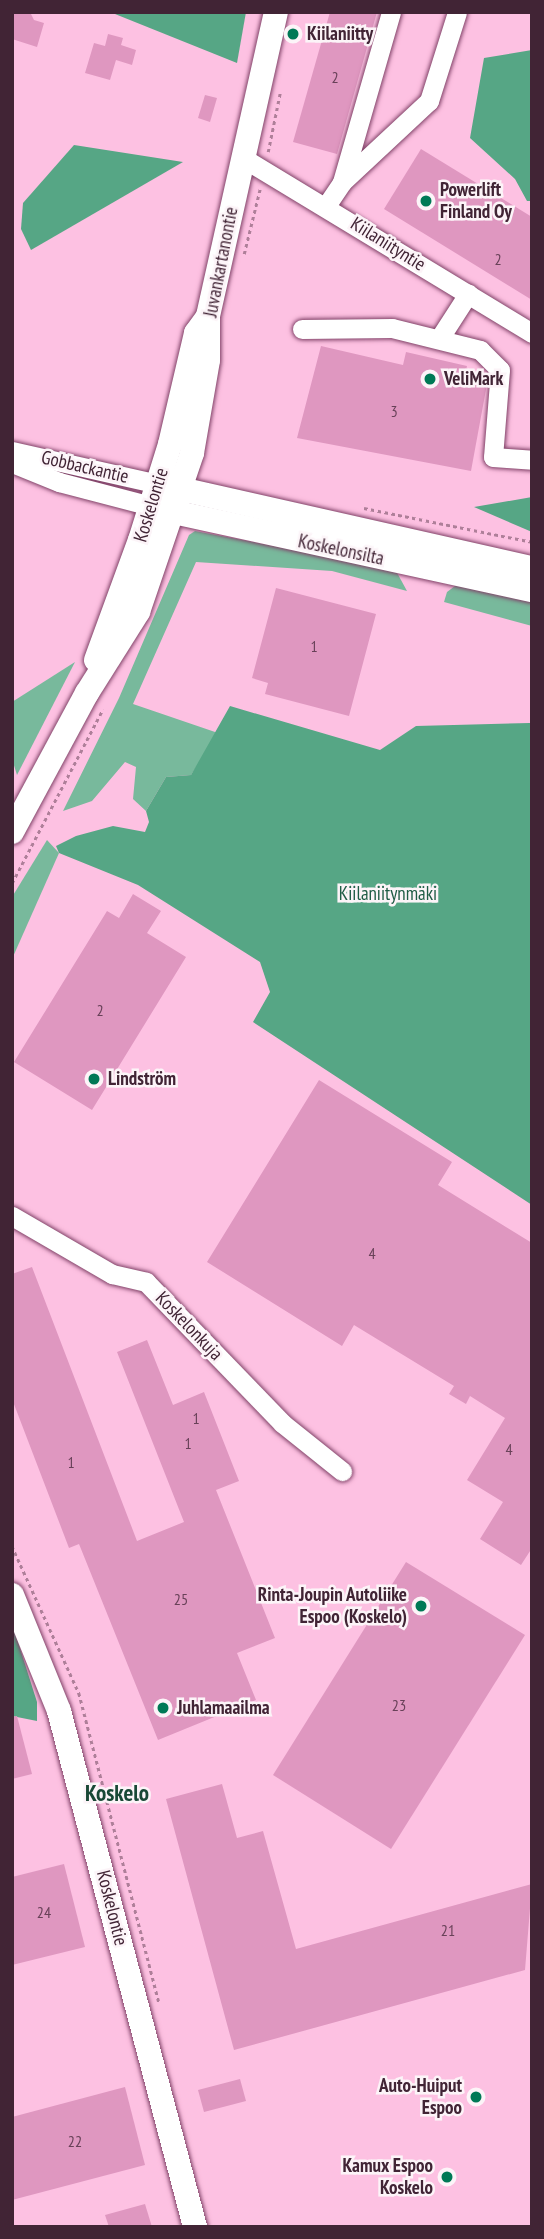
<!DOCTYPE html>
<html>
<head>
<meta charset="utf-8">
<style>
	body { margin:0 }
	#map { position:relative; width:544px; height:2239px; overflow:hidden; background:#fdc1e2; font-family:"PT Sans Narrow",sans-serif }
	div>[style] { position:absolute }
	.green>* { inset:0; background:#78b99c }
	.forest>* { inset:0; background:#56a685 }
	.building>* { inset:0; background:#df97c0 }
	.path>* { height:2.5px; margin-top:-1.25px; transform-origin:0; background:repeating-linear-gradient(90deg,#ae7f99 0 3.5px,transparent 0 7px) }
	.roads { filter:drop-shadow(0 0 2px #814268) drop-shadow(0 0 2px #814268) }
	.minor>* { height:19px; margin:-9.5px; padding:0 9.5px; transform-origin:9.5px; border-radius:9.5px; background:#fff }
	.major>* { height:24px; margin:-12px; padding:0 12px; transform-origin:12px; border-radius:12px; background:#fff }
	.dots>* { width:19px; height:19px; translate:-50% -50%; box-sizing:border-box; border:4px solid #fcf4f8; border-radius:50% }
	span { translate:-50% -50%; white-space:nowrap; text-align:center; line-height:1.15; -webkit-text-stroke:5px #fcf4f8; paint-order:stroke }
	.number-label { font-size:16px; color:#684158 }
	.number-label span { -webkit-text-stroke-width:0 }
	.poi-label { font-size:19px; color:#412435; font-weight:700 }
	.left { translate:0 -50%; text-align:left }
	.right { translate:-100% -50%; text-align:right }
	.street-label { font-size:19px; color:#412435 }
	.park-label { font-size:19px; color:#1f5c45 }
	.quarter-label { font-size:23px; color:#194836; font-weight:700 }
	.frame { position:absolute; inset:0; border:14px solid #412435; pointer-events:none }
</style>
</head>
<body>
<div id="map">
	<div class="green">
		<i style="clip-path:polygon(195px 531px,395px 569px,407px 591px,332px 571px,196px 562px,133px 704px,218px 733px,191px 775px,166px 777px,146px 811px,133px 799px,136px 767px,125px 762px,92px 801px,63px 811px,119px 698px,189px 535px)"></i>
		<i style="clip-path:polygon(459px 583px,532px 598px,532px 626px,444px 602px,447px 592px)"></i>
		<i style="clip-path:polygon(75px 662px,17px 775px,12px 759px,12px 702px)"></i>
		<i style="clip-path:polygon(47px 840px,59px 853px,12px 959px,12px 897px)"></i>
	</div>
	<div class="forest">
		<i style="clip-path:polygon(110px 12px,246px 12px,237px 63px)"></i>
		<i style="clip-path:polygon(532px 50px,532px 201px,527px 201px,515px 179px,470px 138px,484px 58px)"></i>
		<i style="clip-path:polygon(74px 145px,183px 162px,31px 250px,21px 229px,23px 203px)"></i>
		<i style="clip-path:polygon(532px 497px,532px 532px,474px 507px)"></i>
		<i style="clip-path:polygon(230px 706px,380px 750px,416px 726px,530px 723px,532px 1205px,253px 1022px,270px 992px,260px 962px,138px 885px,59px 853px,56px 846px,76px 836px,113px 826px,145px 832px,149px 822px,146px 811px,166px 777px,191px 775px)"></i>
		<i style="clip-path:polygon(12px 1623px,37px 1702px,37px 1721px,12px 1716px)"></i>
	</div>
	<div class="building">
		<i style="clip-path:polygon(30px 12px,34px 20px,44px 23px,37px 47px,12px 39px,12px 14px)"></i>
		<i style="clip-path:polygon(330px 12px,377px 12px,337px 154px,293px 142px)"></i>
		<i style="clip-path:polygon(108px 34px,123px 38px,121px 45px,136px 50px,132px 65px,116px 60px,110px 80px,85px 73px,94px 43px,105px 46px)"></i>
		<i style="clip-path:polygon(205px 95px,217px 98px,210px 122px,198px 118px)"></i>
		<i style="clip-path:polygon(421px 149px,532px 217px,532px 300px,384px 209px)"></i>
		<i style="clip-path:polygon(321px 346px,403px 365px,406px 352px,467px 366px,464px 379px,487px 384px,471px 471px,297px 438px)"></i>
		<i style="clip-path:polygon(276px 588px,376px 614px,349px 716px,265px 694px,268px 683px,252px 678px)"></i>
		<i style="clip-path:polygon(133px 894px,161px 911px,147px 933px,186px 957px,92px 1110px,14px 1062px,107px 911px,119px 918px)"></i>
		<i style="clip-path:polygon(319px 1080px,452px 1162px,438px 1185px,532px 1243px,532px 1548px,521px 1565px,480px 1539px,503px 1502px,467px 1480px,505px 1418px,470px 1396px,466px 1404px,449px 1394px,454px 1386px,354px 1325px,342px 1346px,207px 1262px)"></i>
		<i style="clip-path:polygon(32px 1267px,137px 1541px,184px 1522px,117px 1352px,147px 1340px,173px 1405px,204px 1392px,239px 1481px,216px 1490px,275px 1638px,237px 1653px,256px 1700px,158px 1740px,79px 1544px,69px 1548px,12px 1399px,12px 1274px)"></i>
		<i style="clip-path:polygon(406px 1562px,525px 1635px,391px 1849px,273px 1775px)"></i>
		<i style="clip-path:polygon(17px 1716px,32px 1774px,12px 1779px,12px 1717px)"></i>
		<i style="clip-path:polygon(222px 1784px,237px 1838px,263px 1831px,296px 1949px,532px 1884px,525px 1970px,234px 2050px,166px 1799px)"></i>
		<i style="clip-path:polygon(64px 1864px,85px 1947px,12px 1965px,12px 1877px)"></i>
		<i style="clip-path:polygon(240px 2079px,246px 2101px,204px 2112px,198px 2090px)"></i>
		<i style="clip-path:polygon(125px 2087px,145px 2165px,12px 2200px,12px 2117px)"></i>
		<i style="clip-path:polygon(145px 2204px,152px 2227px,109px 2227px,105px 2215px)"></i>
	</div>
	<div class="path">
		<i style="left:268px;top:152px;width:60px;rotate:-78.5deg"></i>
		<i style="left:244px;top:254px;width:67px;rotate:-76.2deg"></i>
		<i style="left:364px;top:508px;width:171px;rotate:11.4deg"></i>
		<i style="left:12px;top:883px;width:196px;rotate:-62.4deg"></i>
		<i style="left:12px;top:1546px;width:162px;rotate:65.5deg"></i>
		<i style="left:79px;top:1693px;width:320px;rotate:75.5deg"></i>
	</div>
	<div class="roads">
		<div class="minor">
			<i style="left:243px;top:158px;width:338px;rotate:31.2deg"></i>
			<i style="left:342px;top:182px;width:119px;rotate:-43deg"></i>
			<i style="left:429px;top:101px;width:93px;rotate:-72.5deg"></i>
			<i style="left:326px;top:206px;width:29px;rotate:-56deg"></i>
			<i style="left:342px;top:182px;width:177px;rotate:-73.9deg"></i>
			<i style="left:302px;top:329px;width:90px;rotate:-0.6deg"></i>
			<i style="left:392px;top:328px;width:91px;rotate:14deg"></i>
			<i style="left:480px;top:350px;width:28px;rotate:45deg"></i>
			<i style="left:500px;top:370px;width:87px;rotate:94.6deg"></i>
			<i style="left:493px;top:457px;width:39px;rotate:4deg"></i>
			<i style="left:439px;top:339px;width:54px;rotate:-57.2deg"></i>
			<i style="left:12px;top:451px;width:150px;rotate:12.7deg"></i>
			<i style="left:12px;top:463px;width:51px;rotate:22deg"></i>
			<i style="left:59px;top:482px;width:95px;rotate:14.6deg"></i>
			<i style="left:12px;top:1216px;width:116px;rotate:30.1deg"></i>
			<i style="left:112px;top:1274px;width:35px;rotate:13deg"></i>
			<i style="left:146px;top:1282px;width:196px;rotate:46deg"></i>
			<i style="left:282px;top:1423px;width:77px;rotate:38.7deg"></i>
		</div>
		<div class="major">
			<i style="left:167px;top:486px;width:374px;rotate:12.7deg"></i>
			<i style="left:160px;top:509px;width:381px;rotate:12.3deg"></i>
			<i style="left:96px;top:660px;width:128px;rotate:-69.9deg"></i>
			<i style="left:140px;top:540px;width:101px;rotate:-72.6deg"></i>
			<i style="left:170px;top:444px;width:114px;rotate:-76.8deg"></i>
			<i style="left:196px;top:333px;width:17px;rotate:-54deg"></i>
			<i style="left:12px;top:832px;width:158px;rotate:-61.7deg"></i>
			<i style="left:87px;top:693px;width:96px;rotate:-57.8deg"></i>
			<i style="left:138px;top:612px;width:168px;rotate:-71.2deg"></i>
			<i style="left:192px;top:453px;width:94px;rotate:-80.2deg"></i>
			<i style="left:208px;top:360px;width:44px;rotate:-90deg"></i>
			<i style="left:208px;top:316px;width:312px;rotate:-77.4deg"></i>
			<i style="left:12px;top:1595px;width:125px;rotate:67.9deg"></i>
			<i style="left:59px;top:1711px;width:534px;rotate:75.23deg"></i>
		</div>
	</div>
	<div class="dots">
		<i style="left:293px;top:34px;background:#007956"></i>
		<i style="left:426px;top:201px;background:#007956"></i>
		<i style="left:430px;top:379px;background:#007956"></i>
		<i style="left:94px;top:1079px;background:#007956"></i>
		<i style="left:421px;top:1606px;background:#007956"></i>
		<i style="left:163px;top:1708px;background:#007956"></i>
		<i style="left:476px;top:2097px;background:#007956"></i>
		<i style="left:447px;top:2177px;background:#007956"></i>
	</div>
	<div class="number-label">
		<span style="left:335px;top:77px">2</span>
		<span style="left:498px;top:259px">2</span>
		<span style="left:394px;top:411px">3</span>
		<span style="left:314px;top:646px">1</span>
		<span style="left:100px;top:1010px">2</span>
		<span style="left:372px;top:1253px">4</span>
		<span style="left:196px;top:1418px">1</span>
		<span style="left:188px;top:1443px">1</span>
		<span style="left:509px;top:1449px">4</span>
		<span style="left:71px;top:1462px">1</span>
		<span style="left:181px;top:1599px">25</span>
		<span style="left:399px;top:1705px">23</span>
		<span style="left:44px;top:1912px">24</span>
		<span style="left:448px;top:1930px">21</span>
		<span style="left:75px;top:2141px">22</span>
	</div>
	<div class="poi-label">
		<span class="left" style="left:307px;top:34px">Kiilaniitty</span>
		<span class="left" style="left:440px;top:201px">Powerlift<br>Finland Oy</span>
		<span class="left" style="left:444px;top:379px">VeliMark</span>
		<span class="left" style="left:108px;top:1079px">Lindström</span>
		<span class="right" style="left:407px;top:1606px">Rinta-Joupin Autoliike<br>Espoo (Koskelo)</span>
		<span class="left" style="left:177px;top:1708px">Juhlamaailma</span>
		<span class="right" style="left:462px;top:2097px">Auto-Huiput<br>Espoo</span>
		<span class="right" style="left:433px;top:2177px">Kamux Espoo<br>Koskelo</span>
	</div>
	<div class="street-label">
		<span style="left:388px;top:244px;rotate:32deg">Kiilaniityntie</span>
		<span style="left:221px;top:262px;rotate:-79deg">Juvankartanontie</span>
		<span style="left:85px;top:467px;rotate:13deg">Gobbackantie</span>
		<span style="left:151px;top:505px;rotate:-73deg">Koskelontie</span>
		<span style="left:341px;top:550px;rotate:12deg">Koskelonsilta</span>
		<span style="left:189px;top:1326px;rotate:46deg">Koskelonkuja</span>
		<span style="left:112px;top:1908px;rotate:76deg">Koskelontie</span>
	</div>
	<div class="park-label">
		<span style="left:388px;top:894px">Kiilaniitynmäki</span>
	</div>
	<div class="quarter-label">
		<span style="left:117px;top:1793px">Koskelo</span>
	</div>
	<div class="frame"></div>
</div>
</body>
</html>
